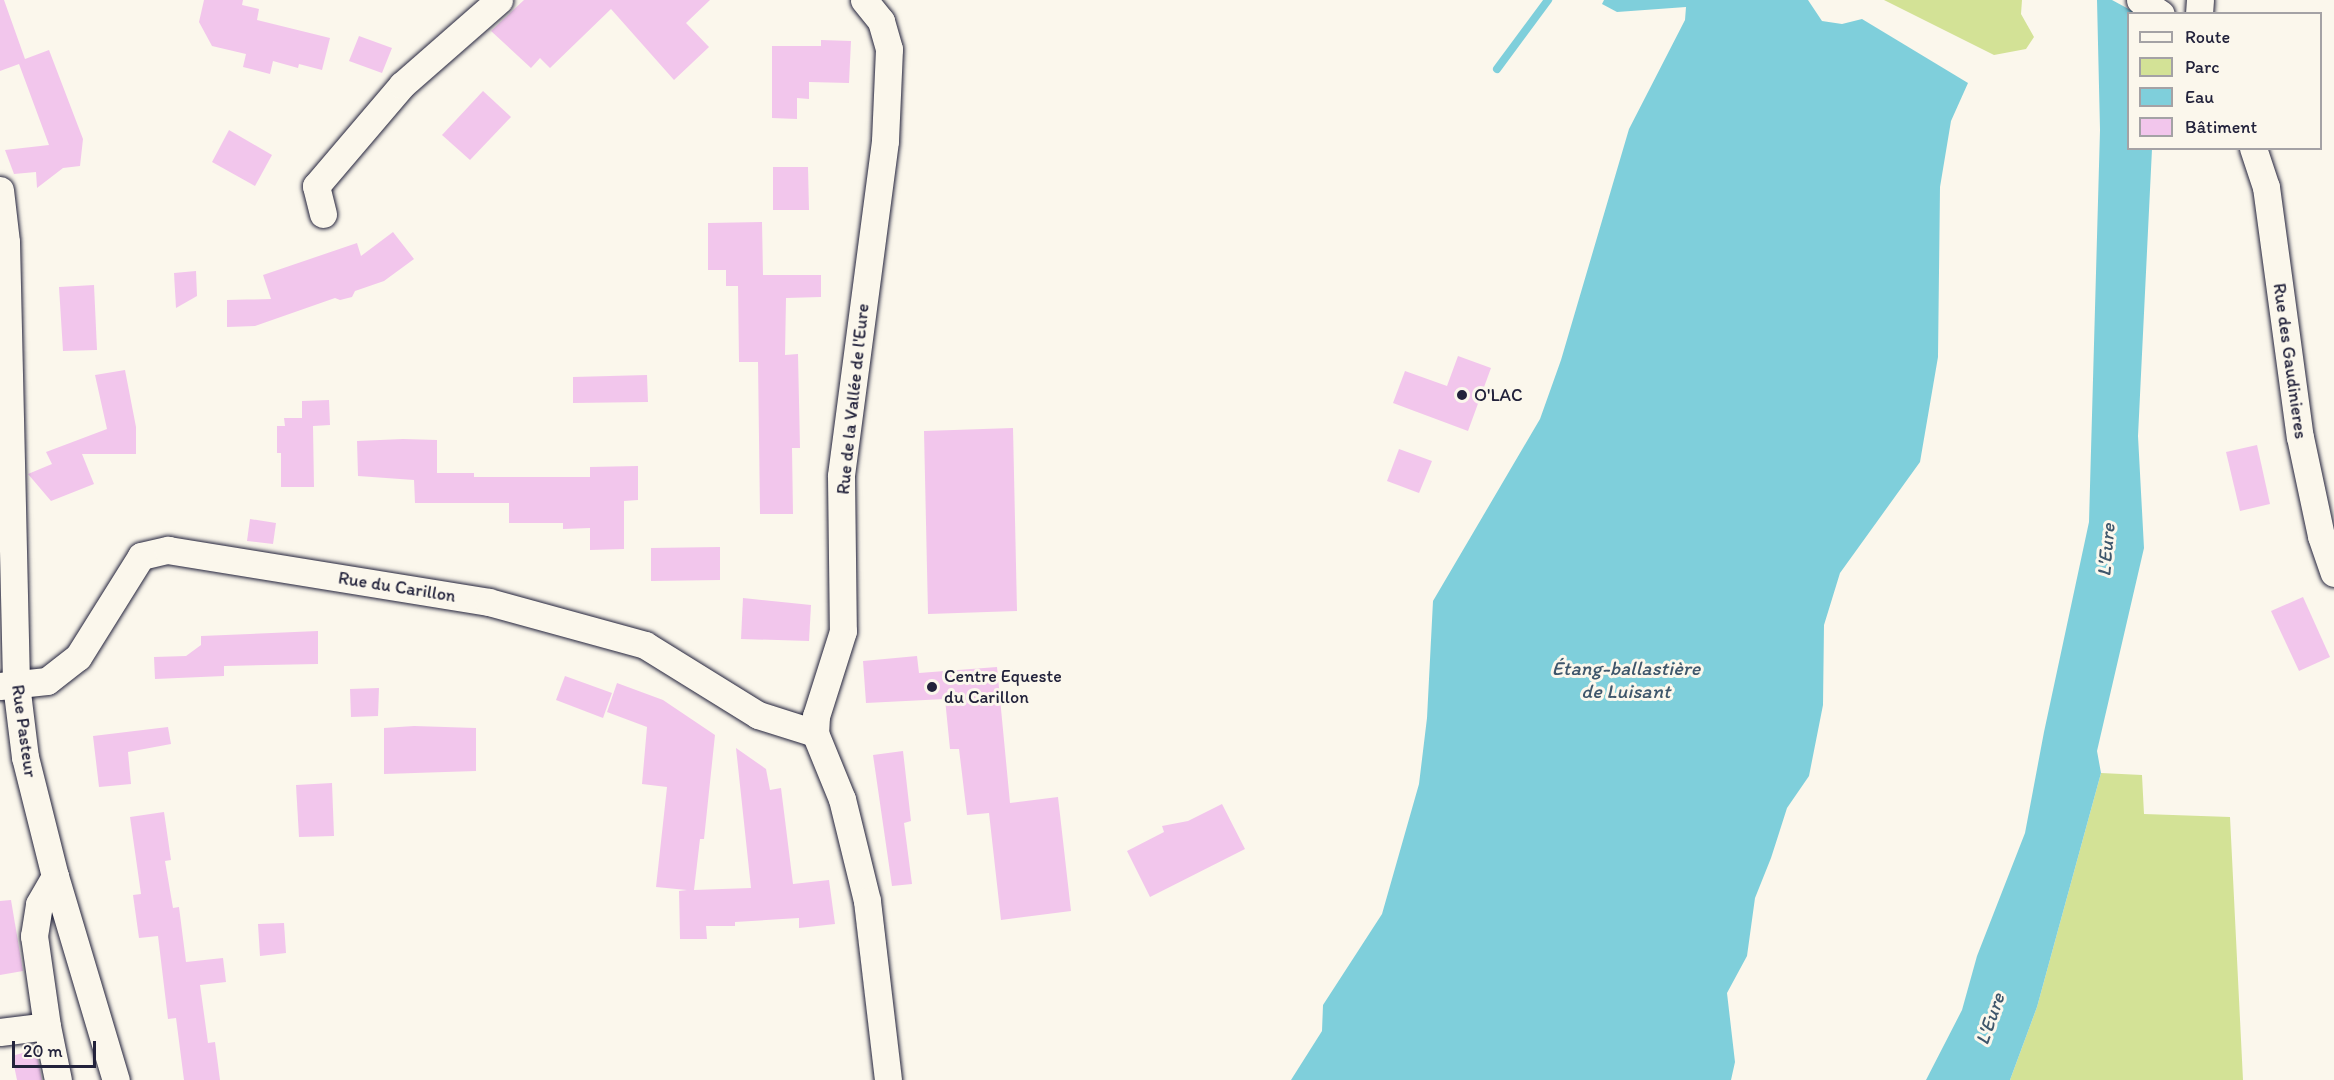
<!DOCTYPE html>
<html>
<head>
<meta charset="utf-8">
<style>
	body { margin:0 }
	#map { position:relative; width:2334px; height:1080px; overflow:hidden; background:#fbf7ec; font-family:Itim,sans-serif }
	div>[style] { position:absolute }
	.green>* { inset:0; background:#d3e296 }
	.water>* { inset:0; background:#7fcfdb }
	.stream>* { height:8px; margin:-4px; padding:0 4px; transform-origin:4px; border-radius:4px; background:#7fcfdb }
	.building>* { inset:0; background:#f2c6ec }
	.roads { filter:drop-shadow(0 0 2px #22223b) drop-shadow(0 0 2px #22223b) }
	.minor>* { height:27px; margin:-13.5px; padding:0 13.5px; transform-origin:13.5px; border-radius:13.5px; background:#fbf7ec }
	.dots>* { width:16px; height:16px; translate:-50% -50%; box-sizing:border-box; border:3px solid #fbf7ec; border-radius:50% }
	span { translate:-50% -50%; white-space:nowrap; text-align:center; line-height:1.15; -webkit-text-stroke:6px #fbf7ec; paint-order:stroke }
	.street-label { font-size:18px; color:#22223b }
	.poi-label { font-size:18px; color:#22223b }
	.left { translate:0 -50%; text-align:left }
	.water-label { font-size:20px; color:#3e566b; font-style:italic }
	.legend { position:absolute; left:2127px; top:12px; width:195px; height:138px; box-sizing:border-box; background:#fbf7ec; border:2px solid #a4a2a5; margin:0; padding:8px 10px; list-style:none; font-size:18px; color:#22223b }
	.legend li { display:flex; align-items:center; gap:12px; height:30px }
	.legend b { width:30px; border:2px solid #a4a2a5 }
	.scale { position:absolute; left:12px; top:1041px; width:84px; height:27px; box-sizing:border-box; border:3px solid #22223b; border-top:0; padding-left:8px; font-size:18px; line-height:21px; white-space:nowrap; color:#22223b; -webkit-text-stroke:4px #fbf7ec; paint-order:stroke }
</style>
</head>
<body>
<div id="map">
	<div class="green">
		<i style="clip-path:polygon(1884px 0,2022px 0,2021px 14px,2034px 37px,2026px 49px,1994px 55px)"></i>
		<i style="clip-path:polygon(2101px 773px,2142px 775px,2144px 814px,2230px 817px,2243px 1080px,2010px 1080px,2037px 1007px)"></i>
	</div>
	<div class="water">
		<i style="clip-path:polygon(1604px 0,1808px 0,1822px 21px,1842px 24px,1862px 19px,1968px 83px,1951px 121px,1940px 187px,1938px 357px,1920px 462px,1840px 573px,1824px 625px,1823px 705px,1809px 776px,1787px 808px,1771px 858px,1755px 898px,1747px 956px,1727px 993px,1735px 1062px,1731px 1080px,1291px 1080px,1322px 1031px,1323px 1005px,1382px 914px,1419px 784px,1427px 718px,1433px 601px,1540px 419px,1561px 360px,1629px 129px,1685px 20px,1686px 7px,1617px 12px,1602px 4px)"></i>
		<i style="clip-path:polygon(2097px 0,2112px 0,2136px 13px,2128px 14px,2128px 148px,2152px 149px,2138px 436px,2144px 548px,2097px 751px,2101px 773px,2037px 1007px,2010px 1080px,1926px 1080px,1962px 1010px,1977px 956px,2025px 833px,2044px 732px,2089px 522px,2100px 130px)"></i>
	</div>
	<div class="stream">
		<i style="left:1497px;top:69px;width:86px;rotate:-53.5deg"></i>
	</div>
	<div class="building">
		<i style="clip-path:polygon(0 0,4px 0,25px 59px,49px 50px,83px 139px,80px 166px,63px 168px,37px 188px,36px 172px,14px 174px,5px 150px,49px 145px,19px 64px,0 71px)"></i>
		<i style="clip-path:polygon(204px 0,243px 0,242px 5px,259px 9px,257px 20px,330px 38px,322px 70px,299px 64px,298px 68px,273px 61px,270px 74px,243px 67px,246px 54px,212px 46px,199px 22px)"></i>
		<i style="clip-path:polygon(524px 0,710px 0,686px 23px,709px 47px,674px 80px,611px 9px,550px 68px,540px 58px,531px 68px,491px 31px)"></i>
		<i style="clip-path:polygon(359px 36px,392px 48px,382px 73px,349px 61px)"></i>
		<i style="clip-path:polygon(821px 40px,851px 41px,849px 83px,809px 82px,809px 99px,797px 98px,797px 119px,772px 118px,772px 46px,821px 46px)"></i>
		<i style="clip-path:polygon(483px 91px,511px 117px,470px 160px,442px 135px)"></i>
		<i style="clip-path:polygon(229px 130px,272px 155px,255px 186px,212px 162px)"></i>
		<i style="clip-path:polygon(773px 167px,808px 167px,809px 210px,773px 210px)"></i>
		<i style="clip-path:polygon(762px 222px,763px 275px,821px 275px,821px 297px,786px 298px,785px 355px,798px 354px,800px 448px,792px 448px,793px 514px,760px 514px,758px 362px,739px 362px,738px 286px,726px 286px,726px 270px,708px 270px,708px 223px)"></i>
		<i style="clip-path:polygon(393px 232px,414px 259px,384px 281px,355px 291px,352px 297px,340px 300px,335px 298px,255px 326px,227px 327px,227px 300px,271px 299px,263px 275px,357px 243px,361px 256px)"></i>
		<i style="clip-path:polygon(196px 271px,197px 296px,176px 308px,174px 273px)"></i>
		<i style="clip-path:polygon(94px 285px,97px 350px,63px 351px,59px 287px)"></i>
		<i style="clip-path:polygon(1458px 356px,1491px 368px,1468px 431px,1393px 403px,1405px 371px,1447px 386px)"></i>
		<i style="clip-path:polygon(125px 370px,136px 427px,136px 454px,82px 454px,94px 484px,51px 501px,28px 474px,52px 464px,46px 452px,107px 429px,95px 375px)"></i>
		<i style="clip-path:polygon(647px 375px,648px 402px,573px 403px,573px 377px)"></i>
		<i style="clip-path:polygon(329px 400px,330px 425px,313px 426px,314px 487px,281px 487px,281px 453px,277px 453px,277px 426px,285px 426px,284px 418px,302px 418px,302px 401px)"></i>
		<i style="clip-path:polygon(1013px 428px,1017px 611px,928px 614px,924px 431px)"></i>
		<i style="clip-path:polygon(403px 439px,437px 440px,437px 473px,474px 473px,474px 477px,590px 477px,590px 467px,638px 466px,638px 500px,624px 501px,624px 549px,590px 550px,590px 528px,563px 529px,563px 523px,509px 523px,509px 503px,415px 503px,414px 480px,358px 476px,357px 441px)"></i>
		<i style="clip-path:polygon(2257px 445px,2270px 504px,2240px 511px,2226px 452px)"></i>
		<i style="clip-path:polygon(1399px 449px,1432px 461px,1419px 493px,1387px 481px)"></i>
		<i style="clip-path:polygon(250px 519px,276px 523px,273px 544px,247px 541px)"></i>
		<i style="clip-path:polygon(720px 547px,720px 580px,651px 581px,651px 548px)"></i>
		<i style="clip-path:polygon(2303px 597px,2330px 657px,2299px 671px,2271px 611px)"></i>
		<i style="clip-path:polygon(743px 598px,811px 605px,809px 641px,741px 639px)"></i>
		<i style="clip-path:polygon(318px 631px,318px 664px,224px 666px,224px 676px,155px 679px,154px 657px,186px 656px,201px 645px,201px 636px)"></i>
		<i style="clip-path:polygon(917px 656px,919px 673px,997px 667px,1010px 803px,1058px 797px,1071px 911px,1001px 920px,989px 813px,967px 815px,959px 749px,950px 749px,945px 699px,866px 703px,863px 661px)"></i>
		<i style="clip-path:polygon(565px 676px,612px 693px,603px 718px,556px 700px)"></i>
		<i style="clip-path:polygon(617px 683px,663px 700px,715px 735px,704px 839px,700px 839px,694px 890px,751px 888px,736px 748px,766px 769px,770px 790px,781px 788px,793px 884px,829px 880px,835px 924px,799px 928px,799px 918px,735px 922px,735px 926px,706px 926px,707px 939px,680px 939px,679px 891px,687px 890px,656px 887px,667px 787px,642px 784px,647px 727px,607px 712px)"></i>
		<i style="clip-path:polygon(379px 688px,378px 716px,351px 717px,350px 689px)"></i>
		<i style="clip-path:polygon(414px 726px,476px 728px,476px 771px,384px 774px,384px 728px)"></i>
		<i style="clip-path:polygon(168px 727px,171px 744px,128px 752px,131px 784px,99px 787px,93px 736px)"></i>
		<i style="clip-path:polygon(903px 751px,911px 821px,904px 823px,912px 884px,892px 886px,873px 755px)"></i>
		<i style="clip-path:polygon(332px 783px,334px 836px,299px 837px,296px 785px)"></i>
		<i style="clip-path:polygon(1222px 804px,1245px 849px,1150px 897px,1127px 851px,1164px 832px,1162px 826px,1188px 821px)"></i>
		<i style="clip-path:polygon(164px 812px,171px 860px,165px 861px,173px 908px,179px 907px,186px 962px,223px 958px,226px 982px,200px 985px,208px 1043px,215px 1042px,220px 1080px,184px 1080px,176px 1018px,168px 1019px,158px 936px,139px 938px,133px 895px,141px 894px,130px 817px)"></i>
		<i style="clip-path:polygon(11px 900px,23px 971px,0 975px,0 901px)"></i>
		<i style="clip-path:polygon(284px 923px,286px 953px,260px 956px,258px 924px)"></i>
		<i style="clip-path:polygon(36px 1049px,42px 1080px,17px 1080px,12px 1056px)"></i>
	</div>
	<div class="roads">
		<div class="minor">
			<i style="left:864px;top:0;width:27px;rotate:51deg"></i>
			<i style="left:881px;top:21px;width:29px;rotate:74deg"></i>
			<i style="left:889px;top:49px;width:92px;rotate:92.5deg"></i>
			<i style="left:885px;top:141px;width:338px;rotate:97.5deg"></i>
			<i style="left:841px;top:476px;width:155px;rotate:89.3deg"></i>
			<i style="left:843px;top:631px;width:89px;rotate:107.6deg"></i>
			<i style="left:816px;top:716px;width:17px;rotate:93deg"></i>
			<i style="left:815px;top:733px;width:71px;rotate:67.8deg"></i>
			<i style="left:842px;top:799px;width:105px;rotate:76.2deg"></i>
			<i style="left:867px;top:901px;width:180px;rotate:83.3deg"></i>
			<i style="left:2140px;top:0;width:25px;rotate:34deg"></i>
			<i style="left:2199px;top:14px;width:14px;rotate:-86deg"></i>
			<i style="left:2253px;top:148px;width:41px;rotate:71.6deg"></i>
			<i style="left:2266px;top:187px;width:252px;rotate:82.3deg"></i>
			<i style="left:2300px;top:437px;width:101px;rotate:78deg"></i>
			<i style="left:2321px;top:536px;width:39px;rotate:71deg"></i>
			<i style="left:0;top:190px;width:52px;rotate:83.4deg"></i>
			<i style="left:6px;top:242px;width:442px;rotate:88.7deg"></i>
			<i style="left:16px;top:684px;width:74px;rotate:83deg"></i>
			<i style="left:25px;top:757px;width:123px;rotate:75.9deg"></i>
			<i style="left:55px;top:876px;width:213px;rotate:73.4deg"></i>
			<i style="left:323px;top:214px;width:29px;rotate:-104deg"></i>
			<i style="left:316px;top:186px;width:133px;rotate:-49.6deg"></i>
			<i style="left:402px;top:85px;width:129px;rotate:-41.2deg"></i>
			<i style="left:0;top:686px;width:47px;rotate:-6.1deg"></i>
			<i style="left:47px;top:681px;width:39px;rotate:-38deg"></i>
			<i style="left:78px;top:657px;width:119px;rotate:-58deg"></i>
			<i style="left:141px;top:556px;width:28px;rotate:-13deg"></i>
			<i style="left:168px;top:550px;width:325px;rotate:9.2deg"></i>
			<i style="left:489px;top:602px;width:162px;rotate:15.4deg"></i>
			<i style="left:645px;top:645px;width:133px;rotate:31.8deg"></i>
			<i style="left:758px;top:715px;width:60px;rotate:17.5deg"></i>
			<i style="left:47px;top:1026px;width:55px;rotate:78.5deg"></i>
			<i style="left:0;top:1032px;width:47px;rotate:-7.3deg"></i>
			<i style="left:47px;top:1026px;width:91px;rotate:-98.2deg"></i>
			<i style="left:34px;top:936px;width:32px;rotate:-81deg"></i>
			<i style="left:39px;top:904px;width:32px;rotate:-60deg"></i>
		</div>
	</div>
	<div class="dots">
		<i style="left:1462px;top:395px;background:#22223b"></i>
		<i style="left:932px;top:687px;background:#22223b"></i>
	</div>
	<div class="street-label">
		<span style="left:2290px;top:361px;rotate:82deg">Rue des Gaudinieres</span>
		<span style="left:853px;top:399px;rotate:-84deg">Rue de la Vallée de l'Eure</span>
		<span style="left:397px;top:587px;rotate:9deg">Rue du Carillon</span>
		<span style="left:24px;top:731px;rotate:82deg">Rue Pasteur</span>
	</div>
	<div class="poi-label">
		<span class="left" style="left:1474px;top:395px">O'LAC</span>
		<span class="left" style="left:944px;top:687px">Centre Equeste<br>du Carillon</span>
	</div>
	<div class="water-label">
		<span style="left:2106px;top:550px;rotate:-85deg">L'Eure</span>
		<span style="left:1626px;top:680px">Étang-ballastière<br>de Luisant</span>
		<span style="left:1990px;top:1019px;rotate:-71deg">L'Eure</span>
	</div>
	<ul class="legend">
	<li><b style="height:8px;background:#fbf7ec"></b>Route</li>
	<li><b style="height:16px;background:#d3e296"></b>Parc</li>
	<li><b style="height:16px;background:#7fcfdb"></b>Eau</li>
	<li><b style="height:16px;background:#f2c6ec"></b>Bâtiment</li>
	</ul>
	<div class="scale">20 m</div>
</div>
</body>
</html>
